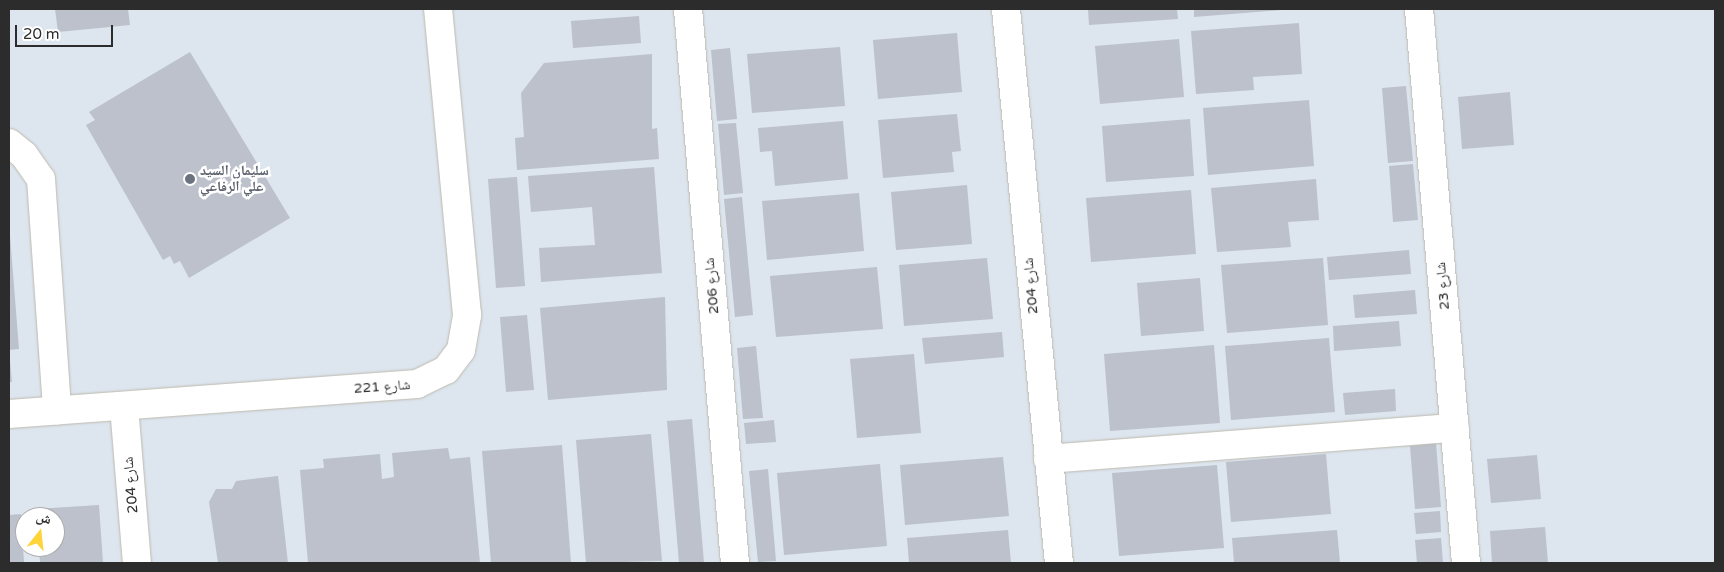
<!DOCTYPE html>
<html>
<head>
<meta charset="utf-8">
<style>
	body { margin:0 }
	#map { position:relative; width:1724px; height:572px; overflow:hidden; background:#dde5ef; font-family:"Varela Round","Noto Naskh Arabic",sans-serif }
	div>[style] { position:absolute }
	.building>* { inset:0; background:#bcc1cb }
	.roads { filter:drop-shadow(0 0 1px #bdbaad) drop-shadow(0 0 1px #bdbaad) }
	.minor>* { height:28px; margin:-14px; padding:0 14px; transform-origin:14px; border-radius:14px; background:#fff }
	.dots>* { width:14px; height:14px; translate:-50% -50%; box-sizing:border-box; border:2px solid #fff; border-radius:50% }
	span { translate:-50% -50%; white-space:nowrap; text-align:center; line-height:1.15; -webkit-text-stroke:5px #fff; paint-order:stroke }
	.worship-label { font-size:14px; color:#5b616d; font-weight:700 }
	.left { translate:0 -50%; text-align:left }
	.street-label { font-size:14px; color:#2c2c2c }
	.frame { position:absolute; inset:0; border:10px solid #2c2c2c; pointer-events:none }
	.north { position:absolute; left:15px; top:507px; width:50px; height:50px; box-sizing:border-box; background:#fff; border:1px solid #ababab; border-radius:50%; rotate:16deg; font-size:14px; font-weight:700; line-height:20px; text-align:center; color:#2c2c2c }
	.north::after { content:''; display:block; margin:auto; width:18px; height:22px; background:#ffd33a; clip-path:polygon(50% 0,100% 100%,50% 72%,0 100%) }
	.scale { position:absolute; left:15px; top:25px; width:98px; height:22px; box-sizing:border-box; border:2px solid #2c2c2c; border-top:0; padding-left:6px; font-size:15px; line-height:18px; white-space:nowrap; color:#2c2c2c; -webkit-text-stroke:4px #fff; paint-order:stroke }
</style>
</head>
<body>
<div id="map">
	<div class="building">
		<i style="clip-path:polygon(55px 9px,128px 9px,130px 25px,58px 32px)"></i>
		<i style="clip-path:polygon(1088px 9px,1177px 9px,1178px 19px,1089px 25px)"></i>
		<i style="clip-path:polygon(1194px 9px,1281px 9px,1281px 10px,1194px 17px)"></i>
		<i style="clip-path:polygon(639px 16px,641px 43px,573px 48px,571px 21px)"></i>
		<i style="clip-path:polygon(1299px 23px,1302px 74px,1253px 77px,1254px 90px,1196px 94px,1191px 31px)"></i>
		<i style="clip-path:polygon(957px 33px,962px 92px,878px 99px,873px 40px)"></i>
		<i style="clip-path:polygon(1179px 39px,1184px 97px,1100px 104px,1095px 46px)"></i>
		<i style="clip-path:polygon(840px 47px,845px 106px,752px 113px,747px 54px)"></i>
		<i style="clip-path:polygon(730px 48px,737px 119px,717px 121px,711px 50px)"></i>
		<i style="clip-path:polygon(190px 52px,290px 218px,189px 278px,180px 261px,174px 264px,170px 256px,163px 260px,86px 125px,95px 120px,89px 112px)"></i>
		<i style="clip-path:polygon(652px 54px,652px 129px,657px 128px,659px 159px,517px 170px,515px 138px,524px 137px,521px 93px,544px 63px)"></i>
		<i style="clip-path:polygon(1406px 86px,1413px 161px,1388px 163px,1382px 88px)"></i>
		<i style="clip-path:polygon(1510px 92px,1514px 145px,1462px 149px,1458px 97px)"></i>
		<i style="clip-path:polygon(1309px 100px,1314px 166px,1208px 175px,1203px 108px)"></i>
		<i style="clip-path:polygon(957px 114px,961px 151px,952px 152px,954px 172px,883px 178px,878px 120px)"></i>
		<i style="clip-path:polygon(1190px 119px,1194px 176px,1106px 182px,1102px 126px)"></i>
		<i style="clip-path:polygon(843px 121px,848px 179px,775px 186px,772px 151px,760px 152px,758px 128px)"></i>
		<i style="clip-path:polygon(736px 123px,743px 193px,724px 195px,718px 124px)"></i>
		<i style="clip-path:polygon(1413px 164px,1418px 220px,1393px 222px,1389px 166px)"></i>
		<i style="clip-path:polygon(654px 167px,662px 273px,541px 282px,539px 248px,595px 245px,592px 207px,531px 212px,528px 176px)"></i>
		<i style="clip-path:polygon(517px 177px,525px 286px,496px 288px,488px 179px)"></i>
		<i style="clip-path:polygon(1316px 179px,1319px 220px,1288px 222px,1291px 247px,1217px 252px,1211px 188px)"></i>
		<i style="clip-path:polygon(967px 185px,972px 244px,896px 250px,891px 192px)"></i>
		<i style="clip-path:polygon(1191px 190px,1196px 254px,1091px 262px,1086px 198px)"></i>
		<i style="clip-path:polygon(859px 193px,864px 251px,767px 260px,762px 201px)"></i>
		<i style="clip-path:polygon(742px 197px,753px 315px,735px 317px,724px 199px)"></i>
		<i style="clip-path:polygon(9px 223px,19px 349px,9px 350px)"></i>
		<i style="clip-path:polygon(1409px 250px,1411px 274px,1329px 280px,1327px 257px)"></i>
		<i style="clip-path:polygon(987px 258px,993px 319px,904px 326px,899px 265px)"></i>
		<i style="clip-path:polygon(1323px 258px,1328px 325px,1227px 333px,1221px 265px)"></i>
		<i style="clip-path:polygon(877px 267px,883px 329px,776px 337px,770px 276px)"></i>
		<i style="clip-path:polygon(1200px 278px,1204px 331px,1141px 336px,1137px 283px)"></i>
		<i style="clip-path:polygon(1415px 290px,1417px 314px,1355px 318px,1353px 295px)"></i>
		<i style="clip-path:polygon(665px 297px,667px 390px,548px 400px,540px 308px)"></i>
		<i style="clip-path:polygon(527px 315px,534px 390px,506px 392px,500px 317px)"></i>
		<i style="clip-path:polygon(1399px 321px,1401px 346px,1334px 351px,1333px 326px)"></i>
		<i style="clip-path:polygon(1002px 332px,1004px 357px,925px 364px,922px 338px)"></i>
		<i style="clip-path:polygon(1329px 338px,1335px 412px,1231px 420px,1225px 346px)"></i>
		<i style="clip-path:polygon(1214px 345px,1220px 423px,1110px 431px,1104px 354px)"></i>
		<i style="clip-path:polygon(756px 346px,763px 418px,743px 419px,737px 348px)"></i>
		<i style="clip-path:polygon(9px 351px,12px 382px,9px 382px)"></i>
		<i style="clip-path:polygon(914px 354px,921px 433px,857px 438px,850px 359px)"></i>
		<i style="clip-path:polygon(1395px 389px,1396px 411px,1345px 415px,1343px 393px)"></i>
		<i style="clip-path:polygon(692px 419px,704px 563px,679px 563px,667px 421px)"></i>
		<i style="clip-path:polygon(774px 420px,776px 442px,746px 444px,744px 423px)"></i>
		<i style="clip-path:polygon(651px 434px,662px 561px,586px 563px,576px 440px)"></i>
		<i style="clip-path:polygon(1436px 443px,1441px 507px,1415px 509px,1410px 446px)"></i>
		<i style="clip-path:polygon(562px 445px,571px 563px,491px 563px,482px 451px)"></i>
		<i style="clip-path:polygon(448px 448px,450px 459px,470px 457px,480px 563px,308px 563px,300px 470px,324px 468px,323px 459px,380px 454px,382px 479px,394px 477px,392px 453px)"></i>
		<i style="clip-path:polygon(1326px 454px,1331px 514px,1231px 522px,1226px 462px)"></i>
		<i style="clip-path:polygon(1537px 455px,1541px 499px,1491px 503px,1487px 459px)"></i>
		<i style="clip-path:polygon(1003px 457px,1009px 516px,905px 525px,900px 465px)"></i>
		<i style="clip-path:polygon(880px 464px,887px 546px,784px 555px,777px 473px)"></i>
		<i style="clip-path:polygon(1217px 465px,1224px 548px,1119px 556px,1112px 473px)"></i>
		<i style="clip-path:polygon(768px 469px,776px 561px,758px 562px,749px 471px)"></i>
		<i style="clip-path:polygon(278px 476px,288px 563px,218px 563px,209px 502px,216px 489px,232px 489px,236px 481px)"></i>
		<i style="clip-path:polygon(99px 505px,103px 563px,40px 563px,39px 547px,55px 547px,55px 517px,37px 517px,36px 509px)"></i>
		<i style="clip-path:polygon(1440px 511px,1441px 532px,1416px 534px,1414px 513px)"></i>
		<i style="clip-path:polygon(21px 514px,24px 563px,9px 563px,9px 515px)"></i>
		<i style="clip-path:polygon(1545px 527px,1548px 563px,1492px 563px,1490px 531px)"></i>
		<i style="clip-path:polygon(1008px 530px,1011px 563px,909px 563px,907px 538px)"></i>
		<i style="clip-path:polygon(1337px 530px,1340px 563px,1234px 563px,1232px 538px)"></i>
		<i style="clip-path:polygon(1441px 538px,1443px 563px,1417px 563px,1415px 540px)"></i>
	</div>
	<div class="roads">
		<div class="minor">
			<i style="left:688px;top:9px;width:556px;rotate:85.15deg"></i>
			<i style="left:1006px;top:9px;width:557px;rotate:84.54deg"></i>
			<i style="left:1419px;top:9px;width:556px;rotate:85.15deg"></i>
			<i style="left:9px;top:143px;width:19px;rotate:39deg"></i>
			<i style="left:24px;top:155px;width:29px;rotate:55deg"></i>
			<i style="left:41px;top:179px;width:232px;rotate:86deg"></i>
			<i style="left:124px;top:406px;width:158px;rotate:85.3deg"></i>
			<i style="left:9px;top:414px;width:409px;rotate:-4.2deg"></i>
			<i style="left:417px;top:384px;width:32px;rotate:-26deg"></i>
			<i style="left:446px;top:370px;width:25px;rotate:-53deg"></i>
			<i style="left:461px;top:350px;width:36px;rotate:-80deg"></i>
			<i style="left:467px;top:315px;width:307px;rotate:-95.4deg"></i>
			<i style="left:1048px;top:459px;width:408px;rotate:-4.4deg"></i>
		</div>
	</div>
	<div class="dots">
		<i style="left:190px;top:179px;background:#6b7280"></i>
	</div>
	<div class="worship-label">
		<span class="left" style="left:200px;top:179px">سليمان السيد<br>علي الرفاعي</span>
	</div>
	<div class="street-label">
		<span style="left:712px;top:286px;rotate:-95deg">شارع 206</span>
		<span style="left:1031px;top:286px;rotate:-95deg">شارع 204</span>
		<span style="left:1443px;top:286px;rotate:-95deg">شارع 23</span>
		<span style="left:382px;top:387px;rotate:-4deg">شارع 221</span>
		<span style="left:131px;top:485px;rotate:-95deg">شارع 204</span>
	</div>
	<div class="frame"></div>
	<div class="north">ش</div>
	<div class="scale">20 m</div>
</div>
</body>
</html>
